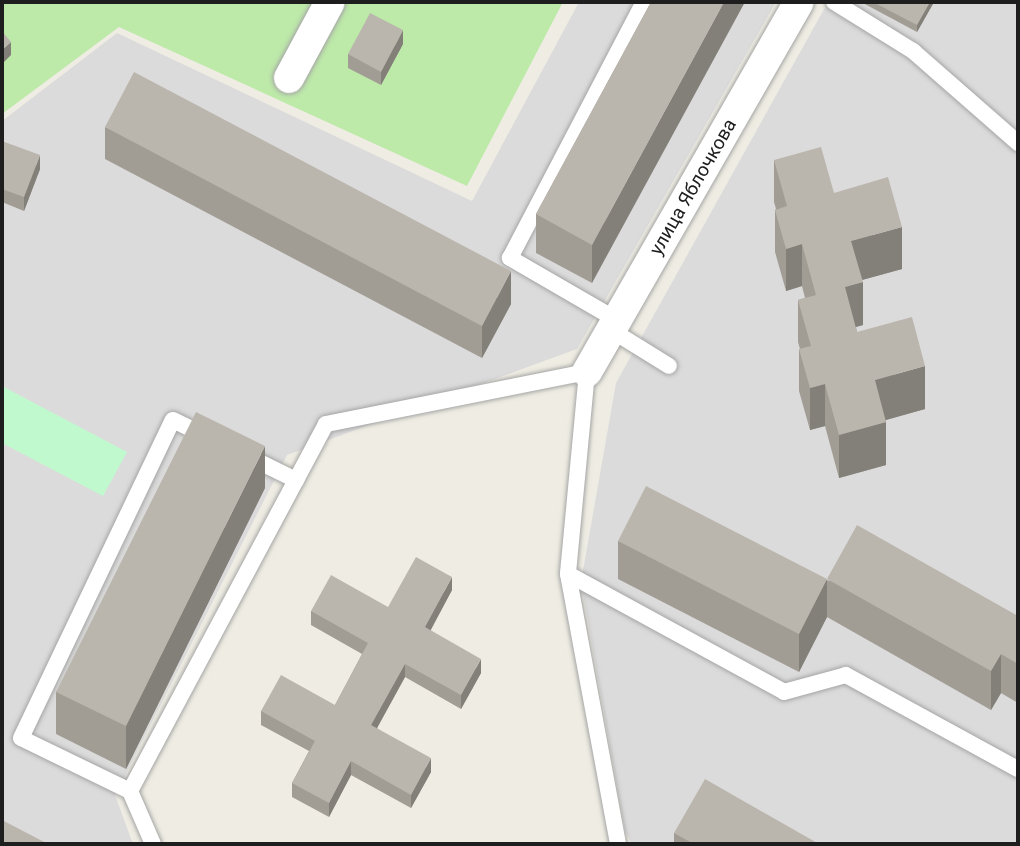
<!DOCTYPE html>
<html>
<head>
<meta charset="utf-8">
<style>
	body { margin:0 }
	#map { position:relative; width:1020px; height:846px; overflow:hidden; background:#efede3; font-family:Roboto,sans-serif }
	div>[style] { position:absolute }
	.residential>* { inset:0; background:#dcdbdb }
	.grass>* { inset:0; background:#bde9a9 }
	.park>* { inset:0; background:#c0f9ce }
	.roads { filter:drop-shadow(0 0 2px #a5a5a5) drop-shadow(0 0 2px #a5a5a5) }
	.lane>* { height:16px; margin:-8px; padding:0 8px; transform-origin:8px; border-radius:8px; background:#fff }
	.street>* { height:30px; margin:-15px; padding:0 15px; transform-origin:15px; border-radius:15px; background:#fff }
	.wall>* { inset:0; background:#a19d95 }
	.shaded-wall>* { inset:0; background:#837f79 }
	.building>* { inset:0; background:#bbb6ad }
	span { translate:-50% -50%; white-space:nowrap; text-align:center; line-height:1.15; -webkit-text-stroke:5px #fff; paint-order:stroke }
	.street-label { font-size:19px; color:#1e1e1e }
	.frame { position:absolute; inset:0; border:4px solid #1e1e1e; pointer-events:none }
</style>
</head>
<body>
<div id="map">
	<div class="residential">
		<i style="clip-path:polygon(579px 2px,776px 2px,577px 349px,287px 455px,115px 795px,133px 844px,2px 844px,2px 121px,117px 33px,472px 201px)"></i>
		<i style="clip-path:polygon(828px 2px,1018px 2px,1018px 844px,632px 844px,625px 831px,581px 582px,616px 383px)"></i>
	</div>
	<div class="grass">
		<i style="clip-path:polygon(2px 2px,563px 2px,467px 186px,119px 27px,2px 114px)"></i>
	</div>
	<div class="park">
		<i style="clip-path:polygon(2px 386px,127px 452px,103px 496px,2px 443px)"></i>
	</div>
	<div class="roads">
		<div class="lane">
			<i style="left:834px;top:2px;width:93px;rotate:31.8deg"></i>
			<i style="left:913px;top:51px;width:140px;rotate:41.2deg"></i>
			<i style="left:617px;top:320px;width:124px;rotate:-149.9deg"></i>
			<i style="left:510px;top:258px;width:289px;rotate:-62.4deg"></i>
			<i style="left:611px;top:330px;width:68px;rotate:31.8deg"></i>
			<i style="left:245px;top:455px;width:57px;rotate:26.1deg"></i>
			<i style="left:568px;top:574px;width:246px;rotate:28.6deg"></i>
			<i style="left:784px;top:692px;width:64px;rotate:-15.3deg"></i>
			<i style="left:846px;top:675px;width:196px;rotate:28.7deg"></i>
			<i style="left:130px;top:791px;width:121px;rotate:-154.1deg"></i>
			<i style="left:21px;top:738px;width:352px;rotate:-64.5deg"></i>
			<i style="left:173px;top:420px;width:37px;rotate:26deg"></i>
			<i style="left:153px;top:844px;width:58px;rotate:-113.5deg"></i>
			<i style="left:130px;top:791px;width:416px;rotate:-61.9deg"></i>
			<i style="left:326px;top:424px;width:266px;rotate:-11.3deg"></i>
			<i style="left:587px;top:372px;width:203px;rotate:95.4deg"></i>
			<i style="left:568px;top:574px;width:275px;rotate:79.5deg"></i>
		</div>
		<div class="street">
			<i style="left:289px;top:78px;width:86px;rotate:-61.7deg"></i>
			<i style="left:587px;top:372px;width:426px;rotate:-60.2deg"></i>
		</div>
	</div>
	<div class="wall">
		<i style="clip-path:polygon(651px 2px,592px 283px,536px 253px,536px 214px)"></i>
		<i style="clip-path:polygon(861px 2px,934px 2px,917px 32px)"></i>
		<i style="clip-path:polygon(403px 44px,381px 85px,348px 68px,348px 54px)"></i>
		<i style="clip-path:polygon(105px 127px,511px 304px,482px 358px,105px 159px)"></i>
		<i style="clip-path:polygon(2px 141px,40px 169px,24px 211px,2px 202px)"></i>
		<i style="clip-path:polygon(774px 160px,834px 193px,902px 269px,862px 280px,863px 325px,856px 327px,857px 332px,925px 409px,886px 420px,886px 465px,839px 478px,825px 426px,810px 430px,799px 391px,799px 349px,800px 349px,798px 342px,798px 300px,805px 298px,802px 286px,786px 291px,775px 252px,775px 210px,776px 209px,774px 202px)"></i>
		<i style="clip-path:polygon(265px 488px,126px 769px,56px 734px,56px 692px)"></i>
		<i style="clip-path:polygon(618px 541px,1018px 616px,1018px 703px,1001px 693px,991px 710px,827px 617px,799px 672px,618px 579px)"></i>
		<i style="clip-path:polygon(452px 590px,430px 630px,481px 673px,461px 709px,405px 677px,377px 728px,431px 772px,411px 808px,351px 775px,329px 817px,292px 797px,292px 783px,309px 751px,261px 725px,261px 711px,335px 705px,362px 654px,311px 625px,311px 611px,388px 607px)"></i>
		<i style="clip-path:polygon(674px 833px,819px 844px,674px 844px)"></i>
	</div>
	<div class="shaded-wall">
		<i style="clip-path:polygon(724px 2px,745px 2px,592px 283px,592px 245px)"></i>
		<i style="clip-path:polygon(930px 2px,934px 2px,917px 32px,917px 25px)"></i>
		<i style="clip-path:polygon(403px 30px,403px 44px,381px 85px,381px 72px)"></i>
		<i style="clip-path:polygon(11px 42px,11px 55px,2px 64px,2px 50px)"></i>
		<i style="clip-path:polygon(40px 155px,40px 169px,24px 211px,24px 197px)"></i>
		<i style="clip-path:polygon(902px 227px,902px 269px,851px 283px,851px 241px)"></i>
		<i style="clip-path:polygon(802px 244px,802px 286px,786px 291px,786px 249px)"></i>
		<i style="clip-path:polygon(511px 271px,511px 304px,482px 358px,482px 326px)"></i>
		<i style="clip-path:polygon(863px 282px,863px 325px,845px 330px,845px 287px)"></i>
		<i style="clip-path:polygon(925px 366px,925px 409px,875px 423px,875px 380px)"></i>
		<i style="clip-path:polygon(825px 384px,825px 426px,810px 430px,810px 388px)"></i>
		<i style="clip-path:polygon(886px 422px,886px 465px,839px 478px,839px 435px)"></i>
		<i style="clip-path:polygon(265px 446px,265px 488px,126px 769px,126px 726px)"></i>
		<i style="clip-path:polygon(452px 577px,452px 590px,425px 641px,425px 627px)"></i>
		<i style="clip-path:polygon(827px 579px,827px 617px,799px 672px,799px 634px)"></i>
		<i style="clip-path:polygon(1001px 654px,1001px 693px,991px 710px,991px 671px)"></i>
		<i style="clip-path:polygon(481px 659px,481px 673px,461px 709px,461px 695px)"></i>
		<i style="clip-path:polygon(405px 664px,405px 677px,371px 739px,371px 725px)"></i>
		<i style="clip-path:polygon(431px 758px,431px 772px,411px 808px,411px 795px)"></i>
		<i style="clip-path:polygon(351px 761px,351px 775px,329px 817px,329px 803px)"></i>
	</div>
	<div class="building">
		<i style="clip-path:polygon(651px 2px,724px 2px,592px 245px,536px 214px)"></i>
		<i style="clip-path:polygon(873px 2px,930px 2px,917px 25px)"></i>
		<i style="clip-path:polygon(370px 13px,403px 30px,381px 72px,348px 54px)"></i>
		<i style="clip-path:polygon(2px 31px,11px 42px,2px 50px)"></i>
		<i style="clip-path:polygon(134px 72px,511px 271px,482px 326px,105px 127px)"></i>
		<i style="clip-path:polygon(2px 141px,40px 155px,24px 197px,2px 189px)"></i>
		<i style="clip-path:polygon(821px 147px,834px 193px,888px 177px,902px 227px,851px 241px,863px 282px,845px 287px,857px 332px,912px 317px,925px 366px,875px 380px,886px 422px,839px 435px,825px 384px,810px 388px,799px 349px,811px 346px,798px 300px,816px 295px,802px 244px,786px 249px,775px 210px,787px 206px,774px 160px)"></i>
		<i style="clip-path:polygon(196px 412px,265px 446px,126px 726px,56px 692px)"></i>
		<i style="clip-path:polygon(646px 486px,827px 579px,799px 634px,618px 541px)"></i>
		<i style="clip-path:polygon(857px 525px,1018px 616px,1018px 664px,1001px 654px,991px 671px,827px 579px)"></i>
		<i style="clip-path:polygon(416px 557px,452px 577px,425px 627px,481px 659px,461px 695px,405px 664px,371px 725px,431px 758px,411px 795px,351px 761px,329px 803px,292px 783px,315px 741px,261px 711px,281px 675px,335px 705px,368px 643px,311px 611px,331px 575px,388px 607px)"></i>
		<i style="clip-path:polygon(705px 779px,819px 844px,694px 844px,674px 833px)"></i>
		<i style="clip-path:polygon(2px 820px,48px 844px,2px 844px)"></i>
	</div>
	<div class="street-label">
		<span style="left:693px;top:187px;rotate:-60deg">улица Яблочкова</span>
	</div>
	<div class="frame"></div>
</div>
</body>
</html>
